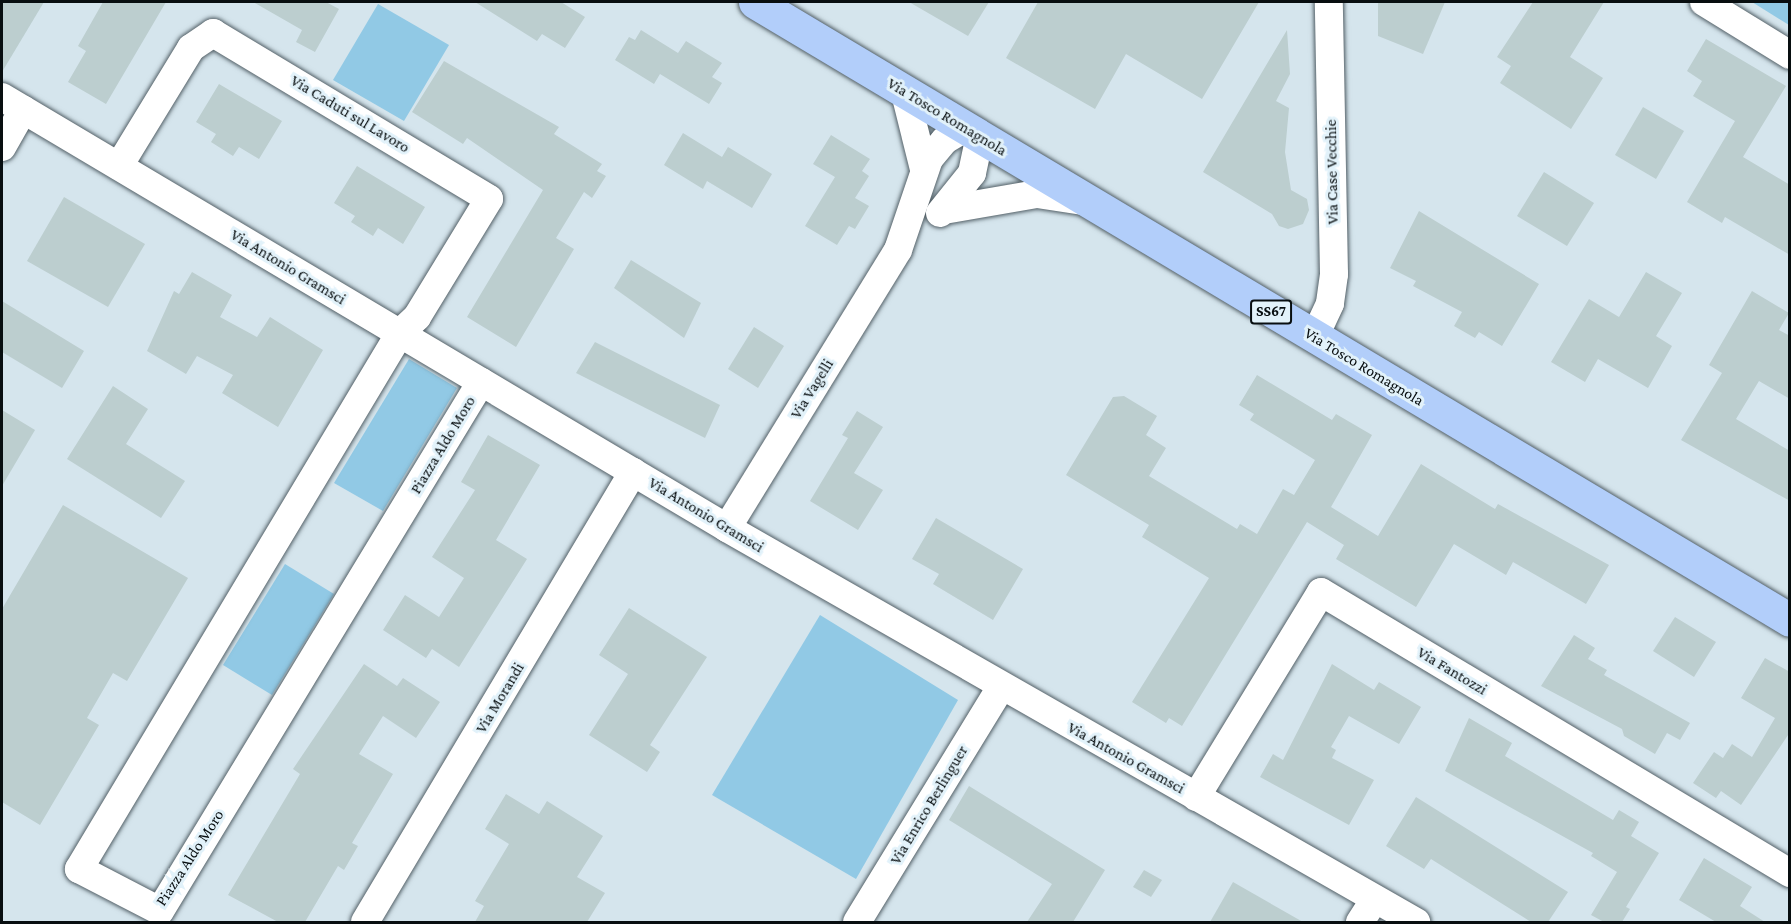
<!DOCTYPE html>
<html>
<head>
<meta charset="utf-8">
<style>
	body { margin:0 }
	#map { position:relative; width:1791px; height:924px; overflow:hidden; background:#d5e5ed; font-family:"Crimson Pro",serif }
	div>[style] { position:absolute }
	.green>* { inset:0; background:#91c9e5 }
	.building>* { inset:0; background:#bccecf }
	.roads { filter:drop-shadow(0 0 2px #536067) drop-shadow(0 0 2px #536067) }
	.street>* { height:28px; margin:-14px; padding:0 14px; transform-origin:14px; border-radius:14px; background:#fff }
	.primary>* { height:33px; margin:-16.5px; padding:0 16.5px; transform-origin:16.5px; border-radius:16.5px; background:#b2cefa }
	span { translate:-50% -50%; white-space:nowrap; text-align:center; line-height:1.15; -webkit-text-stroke:6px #e2f2fa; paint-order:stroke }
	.shield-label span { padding:2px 4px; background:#e2f2fa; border:2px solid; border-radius:4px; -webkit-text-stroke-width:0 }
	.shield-label { font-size:15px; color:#080e10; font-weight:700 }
	.street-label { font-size:16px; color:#080e10 }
	.frame { position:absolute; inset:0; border:3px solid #080e10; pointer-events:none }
</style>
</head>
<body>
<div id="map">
	<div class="green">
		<i style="clip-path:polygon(1752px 2px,1789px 2px,1789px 25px)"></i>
		<i style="clip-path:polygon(378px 4px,449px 45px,404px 121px,333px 80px)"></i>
		<i style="clip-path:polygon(409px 359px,457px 388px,383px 511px,334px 483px)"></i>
		<i style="clip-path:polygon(285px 564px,334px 594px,272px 695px,223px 665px)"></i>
		<i style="clip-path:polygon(820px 615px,958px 700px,856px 879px,712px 795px)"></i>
	</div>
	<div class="building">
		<i style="clip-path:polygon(2px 2px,44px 2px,2px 72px)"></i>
		<i style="clip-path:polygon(103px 2px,166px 2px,106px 104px,68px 82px,86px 51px,78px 46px)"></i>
		<i style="clip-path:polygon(253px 2px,326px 2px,339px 9px,315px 52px,296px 42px,302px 30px)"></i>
		<i style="clip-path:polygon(475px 2px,561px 2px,585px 17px,565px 48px,542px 34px,537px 41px)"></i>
		<i style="clip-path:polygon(909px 2px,989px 2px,968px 36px)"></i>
		<i style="clip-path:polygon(1038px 2px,1259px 2px,1202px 99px,1126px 54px,1095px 109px,1006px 58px)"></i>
		<i style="clip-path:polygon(1378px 2px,1445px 2px,1423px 54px,1378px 36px)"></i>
		<i style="clip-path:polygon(1533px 2px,1604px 2px,1570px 57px,1603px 78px,1571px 129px,1500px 83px,1511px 66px,1497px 57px)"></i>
		<i style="clip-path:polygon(641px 30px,678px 53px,686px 41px,722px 63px,712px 77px,722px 83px,709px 104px,660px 74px,654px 84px,615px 60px,629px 37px,635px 40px)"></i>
		<i style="clip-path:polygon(1287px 30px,1290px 74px,1276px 101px,1289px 108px,1285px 152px,1291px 190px,1307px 199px,1309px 210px,1303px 224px,1288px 229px,1279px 226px,1272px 214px,1203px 172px)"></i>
		<i style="clip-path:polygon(1706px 39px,1786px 86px,1743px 157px,1790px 185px,1790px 255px,1725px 217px,1722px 223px,1687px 202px,1735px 121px,1693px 96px,1702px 81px,1687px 71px)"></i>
		<i style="clip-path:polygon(444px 61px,559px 127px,554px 134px,602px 164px,597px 171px,606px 176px,592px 198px,584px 192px,556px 238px,574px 249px,516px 347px,467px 317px,543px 190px,467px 138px,463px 144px,412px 112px)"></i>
		<i style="clip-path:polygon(219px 84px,282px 121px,259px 159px,239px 147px,233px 156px,211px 142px,216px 134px,196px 122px)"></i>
		<i style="clip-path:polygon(1643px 107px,1684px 131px,1656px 179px,1615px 155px)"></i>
		<i style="clip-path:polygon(683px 133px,722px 157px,728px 147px,772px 174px,752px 208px,707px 181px,703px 189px,664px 165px)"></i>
		<i style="clip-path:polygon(831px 135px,870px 159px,862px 171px,869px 176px,855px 198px,869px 206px,855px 229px,849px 226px,837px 245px,805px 226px,835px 177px,813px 164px)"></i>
		<i style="clip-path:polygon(357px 166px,425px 207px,403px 244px,378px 228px,373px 236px,351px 222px,355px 216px,334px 203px)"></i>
		<i style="clip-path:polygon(1544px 172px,1594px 203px,1567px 246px,1517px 216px)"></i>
		<i style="clip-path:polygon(64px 197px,145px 244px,108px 307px,27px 261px)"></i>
		<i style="clip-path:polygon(1419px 211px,1539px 284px,1502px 346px,1479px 332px,1475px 338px,1454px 326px,1462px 312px,1413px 286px,1416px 281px,1390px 268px)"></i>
		<i style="clip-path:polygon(631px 260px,701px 303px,684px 338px,614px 288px)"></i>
		<i style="clip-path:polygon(192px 272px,232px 295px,220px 317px,257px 337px,270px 317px,323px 350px,278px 427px,222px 393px,233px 375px,197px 356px,186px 374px,147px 351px,174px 291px,179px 294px)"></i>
		<i style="clip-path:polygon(1646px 272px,1682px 293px,1656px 336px,1672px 346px,1648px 388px,1598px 359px,1585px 382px,1551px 362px,1589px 299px,1619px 317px)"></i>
		<i style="clip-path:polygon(1752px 291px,1789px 313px,1779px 330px,1790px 336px,1790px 399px,1759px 381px,1736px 419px,1790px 451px,1790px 501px,1681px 440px,1722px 373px,1709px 365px)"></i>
		<i style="clip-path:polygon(2px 301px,84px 351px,62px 388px,2px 352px)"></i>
		<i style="clip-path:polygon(754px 327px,784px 346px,758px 388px,728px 369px)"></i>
		<i style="clip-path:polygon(595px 342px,720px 405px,705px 438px,576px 373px)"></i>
		<i style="clip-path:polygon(1257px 375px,1332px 420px,1336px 414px,1372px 435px,1331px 507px,1378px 536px,1421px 464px,1495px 509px,1498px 504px,1609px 565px,1586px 604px,1513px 562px,1506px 575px,1454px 544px,1416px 607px,1336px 559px,1344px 545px,1307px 522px,1182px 726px,1169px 718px,1166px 723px,1132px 702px,1209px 578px,1142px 537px,1149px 525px,1066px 475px,1113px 397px,1124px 396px,1157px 416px,1146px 435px,1166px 448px,1149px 476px,1237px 529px,1240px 524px,1257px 534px,1283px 489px,1294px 495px,1315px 460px,1250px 420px,1254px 414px,1239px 405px)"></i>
		<i style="clip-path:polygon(113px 386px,148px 409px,126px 444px,185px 481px,161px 518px,67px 459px)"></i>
		<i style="clip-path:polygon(2px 410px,35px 430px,2px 486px)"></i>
		<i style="clip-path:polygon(857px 411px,883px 427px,854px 473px,883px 490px,858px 530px,810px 501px,848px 438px,842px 435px)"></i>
		<i style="clip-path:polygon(488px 435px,540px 465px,496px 540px,527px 559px,459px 667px,432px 649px,426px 658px,383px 630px,405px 595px,439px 617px,464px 578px,432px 557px,475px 490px,461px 482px)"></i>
		<i style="clip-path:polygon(63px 505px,188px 578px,127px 681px,113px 673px,87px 718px,99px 725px,40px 825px,2px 802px,2px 609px)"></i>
		<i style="clip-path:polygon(936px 518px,1023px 569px,993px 620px,933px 584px,939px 574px,912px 559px)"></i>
		<i style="clip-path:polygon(629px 608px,707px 657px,650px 745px,660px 752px,647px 772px,589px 735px,628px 674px,599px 655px)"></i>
		<i style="clip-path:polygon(1675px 617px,1716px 642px,1694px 677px,1653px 651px)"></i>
		<i style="clip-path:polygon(1574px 635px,1595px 648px,1588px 659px,1607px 670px,1604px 675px,1690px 723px,1680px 740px,1667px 733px,1655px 754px,1624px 736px,1622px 729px,1541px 686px)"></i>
		<i style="clip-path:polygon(1765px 658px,1790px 672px,1790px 732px,1741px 805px,1721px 791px,1716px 798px,1693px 783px,1714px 752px,1723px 758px,1732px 744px,1752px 757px,1775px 718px,1741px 698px)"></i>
		<i style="clip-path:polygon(364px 664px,397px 686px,403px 678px,440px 702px,416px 738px,383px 716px,359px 754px,393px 774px,352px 843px,358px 846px,344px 870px,338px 866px,305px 922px,278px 922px,228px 895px,300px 774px,293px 769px)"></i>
		<i style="clip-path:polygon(1332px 664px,1374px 690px,1379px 682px,1421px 707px,1399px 744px,1349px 716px,1331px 747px,1336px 750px,1332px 758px,1374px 780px,1349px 825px,1260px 777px,1273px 754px,1283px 760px)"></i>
		<i style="clip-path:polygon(1469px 718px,1512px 743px,1505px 756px,1613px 820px,1619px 810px,1639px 822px,1631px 836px,1659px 853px,1626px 907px,1630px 909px,1622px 922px,1604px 922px,1591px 915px,1617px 872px,1591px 856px,1593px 853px,1445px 771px)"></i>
		<i style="clip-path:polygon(969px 786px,1105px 870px,1073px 922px,1027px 922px,1052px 884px,949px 820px)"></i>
		<i style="clip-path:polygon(506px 794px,539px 814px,547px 801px,603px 836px,577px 877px,605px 893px,587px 922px,475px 922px,484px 906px,475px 901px,509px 844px,485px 829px)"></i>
		<i style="clip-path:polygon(1416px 797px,1568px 892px,1548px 922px,1531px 922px,1431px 859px,1424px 869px,1386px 846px)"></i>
		<i style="clip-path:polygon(1704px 858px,1752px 887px,1740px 906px,1765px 922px,1716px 922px,1679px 900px)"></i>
		<i style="clip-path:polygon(1144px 870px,1162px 880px,1151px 897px,1133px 887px)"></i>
		<i style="clip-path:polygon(1233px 882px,1303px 922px,1210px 922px)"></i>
	</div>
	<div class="roads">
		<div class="street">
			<i style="left:1704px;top:2px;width:101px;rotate:31.6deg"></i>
			<i style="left:905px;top:93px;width:78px;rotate:76deg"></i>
			<i style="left:2px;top:97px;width:843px;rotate:30.73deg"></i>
			<i style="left:727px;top:528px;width:794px;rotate:29.76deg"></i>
			<i style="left:2px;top:147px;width:43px;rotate:-60.4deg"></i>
			<i style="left:119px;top:166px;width:138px;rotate:-58.6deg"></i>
			<i style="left:191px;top:48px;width:27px;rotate:-34deg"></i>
			<i style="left:213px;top:33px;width:322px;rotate:31deg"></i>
			<i style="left:489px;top:199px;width:138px;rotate:121.4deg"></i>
			<i style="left:417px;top:317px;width:23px;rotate:137deg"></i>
			<i style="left:400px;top:333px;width:625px;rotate:120.92deg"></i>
			<i style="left:79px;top:869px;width:91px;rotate:27.4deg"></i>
			<i style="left:160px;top:911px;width:619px;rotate:-58.75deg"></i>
			<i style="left:944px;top:210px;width:94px;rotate:-9.8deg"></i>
			<i style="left:1037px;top:194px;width:48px;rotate:8.5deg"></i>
			<i style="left:940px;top:213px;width:51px;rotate:-51.3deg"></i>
			<i style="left:972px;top:173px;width:38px;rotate:-78deg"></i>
			<i style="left:1314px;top:338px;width:38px;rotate:-65deg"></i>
			<i style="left:1330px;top:303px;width:29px;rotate:-82deg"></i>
			<i style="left:1334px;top:274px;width:272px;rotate:-91.1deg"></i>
			<i style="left:727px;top:528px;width:326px;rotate:-58.4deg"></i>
			<i style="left:898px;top:250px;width:96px;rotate:-71.2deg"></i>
			<i style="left:929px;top:159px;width:25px;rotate:-50deg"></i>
			<i style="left:945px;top:140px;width:23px;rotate:-31deg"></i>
			<i style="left:1196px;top:797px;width:240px;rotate:-58.6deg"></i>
			<i style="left:1321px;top:592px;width:547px;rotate:30.93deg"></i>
			<i style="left:365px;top:922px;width:524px;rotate:-59.22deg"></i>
			<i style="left:857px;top:922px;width:276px;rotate:-58.5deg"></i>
			<i style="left:1360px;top:922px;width:27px;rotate:-57deg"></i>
		</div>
		<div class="primary">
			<i style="left:755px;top:2px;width:1205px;rotate:30.84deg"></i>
		</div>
	</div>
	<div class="shield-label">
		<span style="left:1271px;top:312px">SS67</span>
	</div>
	<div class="street-label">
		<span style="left:350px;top:114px;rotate:31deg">Via Caduti sul Lavoro</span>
		<span style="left:947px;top:117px;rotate:31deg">Via Tosco Romagnola</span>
		<span style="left:1332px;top:172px;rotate:-91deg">Via Case Vecchie</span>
		<span style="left:288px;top:267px;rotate:31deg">Via Antonio Gramsci</span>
		<span style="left:1364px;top:367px;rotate:31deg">Via Tosco Romagnola</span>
		<span style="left:812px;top:389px;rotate:-58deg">Via Vagelli</span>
		<span style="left:443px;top:445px;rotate:-59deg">Piazza Aldo Moro</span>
		<span style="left:706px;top:515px;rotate:31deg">Via Antonio Gramsci</span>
		<span style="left:1452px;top:671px;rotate:31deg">Via Fantozzi</span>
		<span style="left:500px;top:698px;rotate:-59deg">Via Morandi</span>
		<span style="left:1126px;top:758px;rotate:29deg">Via Antonio Gramsci</span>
		<span style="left:929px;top:805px;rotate:-59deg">Via Enrico Berlinguer</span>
		<span style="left:190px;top:858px;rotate:-57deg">Piazza Aldo Moro</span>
	</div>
	<div class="frame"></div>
</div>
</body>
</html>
